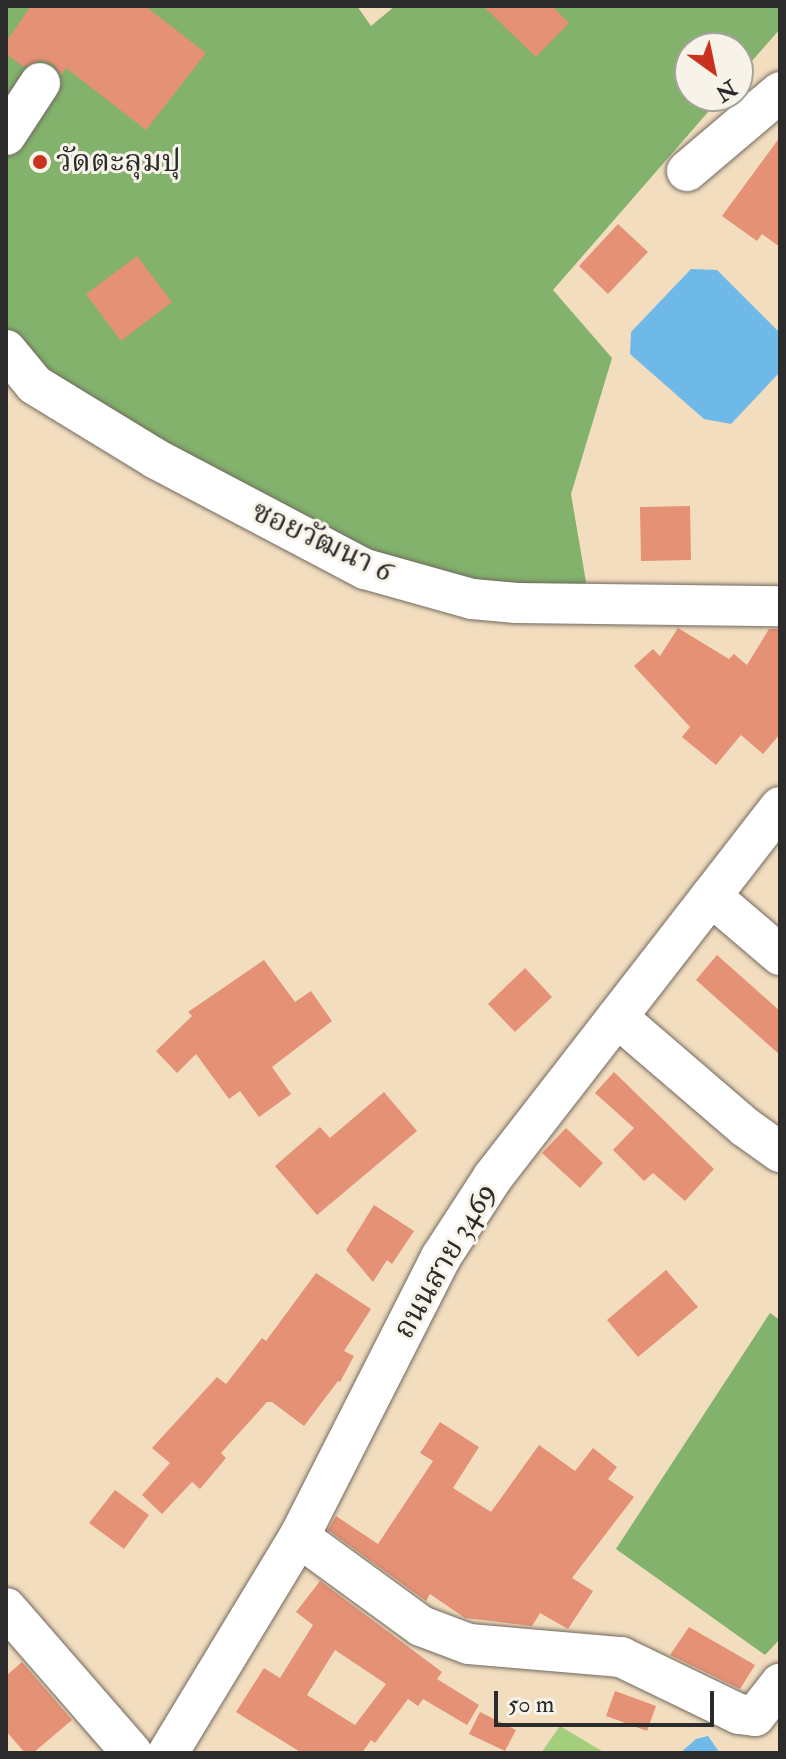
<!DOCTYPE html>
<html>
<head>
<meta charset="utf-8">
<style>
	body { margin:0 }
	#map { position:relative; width:786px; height:1759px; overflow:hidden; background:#f2ddbf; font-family:"IM FELL Double Pica","Noto Serif Thai",serif }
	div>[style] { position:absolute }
	.green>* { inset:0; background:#a3cf7c }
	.forest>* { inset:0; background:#82b26c }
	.water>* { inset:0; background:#6fb9e8 }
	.building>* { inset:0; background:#e59176 }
	.roads { filter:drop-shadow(0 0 2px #71695f) drop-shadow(0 0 2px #71695f) }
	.minor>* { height:40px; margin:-20px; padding:0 20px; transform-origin:20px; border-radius:20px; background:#fff }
	.dots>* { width:22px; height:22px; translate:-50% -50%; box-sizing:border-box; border:4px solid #f7f3e8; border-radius:50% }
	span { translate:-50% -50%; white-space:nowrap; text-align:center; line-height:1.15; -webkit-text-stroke:6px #f7f3e8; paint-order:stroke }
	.poi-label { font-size:30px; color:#2b2b2b }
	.left { translate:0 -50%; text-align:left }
	.street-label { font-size:30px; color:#2b2b2b }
	.frame { position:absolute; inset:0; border:8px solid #2b2b2b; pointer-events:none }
	.north { position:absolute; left:674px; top:32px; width:80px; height:80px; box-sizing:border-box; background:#f7f3e8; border:2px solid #a5a39c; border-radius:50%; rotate:147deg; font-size:22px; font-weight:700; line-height:32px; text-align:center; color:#2b2b2b }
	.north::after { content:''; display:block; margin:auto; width:28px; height:36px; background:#c8321e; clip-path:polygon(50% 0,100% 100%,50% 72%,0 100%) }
	.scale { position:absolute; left:494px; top:1691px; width:220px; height:36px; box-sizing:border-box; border:4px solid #2b2b2b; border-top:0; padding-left:10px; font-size:24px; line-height:28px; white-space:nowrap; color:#2b2b2b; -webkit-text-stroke:6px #f7f3e8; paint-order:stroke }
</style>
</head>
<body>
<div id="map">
	<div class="green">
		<i style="clip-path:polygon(560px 1726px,605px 1753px,541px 1753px)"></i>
	</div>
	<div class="forest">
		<i style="clip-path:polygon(6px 6px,357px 6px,371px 26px,395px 6px,780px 6px,780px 29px,738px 77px,738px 48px,690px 48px,690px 96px,722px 96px,553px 290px,612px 358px,571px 494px,586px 582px,577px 597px,478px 590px,358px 554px,148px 447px,27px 358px,6px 334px)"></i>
		<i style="clip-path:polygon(770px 1313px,780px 1320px,780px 1639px,765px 1655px,616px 1549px)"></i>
	</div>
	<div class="water">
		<i style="clip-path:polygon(691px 269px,717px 270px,780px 333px,780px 372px,731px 424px,704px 419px,630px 354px,631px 332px)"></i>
		<i style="clip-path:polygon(708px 1736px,720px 1753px,680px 1753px,696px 1739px)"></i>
	</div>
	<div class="building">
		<i style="clip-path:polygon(31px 6px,145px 6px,206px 53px,146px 130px,66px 68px,61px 75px,53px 64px,40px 60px,24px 67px,6px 54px,6px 42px)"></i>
		<i style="clip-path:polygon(483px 6px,552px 6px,569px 23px,536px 57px)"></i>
		<i style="clip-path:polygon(780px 137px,780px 247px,762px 234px,757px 241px,722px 216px)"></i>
		<i style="clip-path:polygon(618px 224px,648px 252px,608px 294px,579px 266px)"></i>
		<i style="clip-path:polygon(137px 256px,172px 302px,121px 341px,86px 294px)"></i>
		<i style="clip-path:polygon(690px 506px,691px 560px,641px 561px,640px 507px)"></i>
		<i style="clip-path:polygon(678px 628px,729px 659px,734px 654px,747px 665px,769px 629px,780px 629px,780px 734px,763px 754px,741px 735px,716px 765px,682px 737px,690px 727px,634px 666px,653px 649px,660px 656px)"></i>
		<i style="clip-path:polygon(717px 955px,780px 1011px,780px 1055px,696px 980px)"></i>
		<i style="clip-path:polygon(264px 960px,295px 1002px,311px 991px,332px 1021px,272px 1067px,291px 1094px,259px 1117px,240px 1091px,229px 1099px,196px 1054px,177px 1073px,156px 1051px,192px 1016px,188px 1012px)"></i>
		<i style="clip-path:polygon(525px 968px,552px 997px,515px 1032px,488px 1004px)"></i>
		<i style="clip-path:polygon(614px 1072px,714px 1169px,685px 1201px,653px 1173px,644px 1181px,613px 1150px,634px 1128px,595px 1093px)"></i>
		<i style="clip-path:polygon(384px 1092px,417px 1131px,317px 1215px,275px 1166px,320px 1127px,330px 1138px)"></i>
		<i style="clip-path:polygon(566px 1128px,603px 1163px,580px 1188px,542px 1153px)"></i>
		<i style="clip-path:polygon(374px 1205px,414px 1231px,392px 1264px,387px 1260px,373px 1282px,346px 1250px)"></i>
		<i style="clip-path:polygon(666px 1270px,698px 1307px,638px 1357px,607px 1320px)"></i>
		<i style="clip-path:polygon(316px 1273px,371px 1309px,344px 1351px,354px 1356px,340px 1382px,338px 1381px,304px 1426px,272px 1402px,267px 1402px,221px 1453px,226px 1458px,200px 1489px,192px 1482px,162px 1514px,142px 1495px,170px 1463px,152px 1448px,217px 1377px,226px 1384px,262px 1338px,266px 1341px)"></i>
		<i style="clip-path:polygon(440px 1422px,479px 1447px,453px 1488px,491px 1512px,539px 1445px,575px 1471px,593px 1448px,617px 1467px,608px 1479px,634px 1497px,572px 1578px,593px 1591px,568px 1629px,540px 1613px,532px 1626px,465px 1618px,430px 1594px,426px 1601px,328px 1530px,336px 1516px,378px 1544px,433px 1461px,420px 1453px)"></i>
		<i style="clip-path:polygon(115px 1490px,149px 1515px,124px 1549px,89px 1523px)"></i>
		<i style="clip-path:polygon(evenodd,320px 1581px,442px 1672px,437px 1679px,479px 1705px,467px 1725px,423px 1699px,418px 1706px,408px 1699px,375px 1743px,371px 1740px,362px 1753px,302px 1753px,236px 1712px,264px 1668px,280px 1678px,313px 1625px,296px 1612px,320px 1581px,335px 1650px,386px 1684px,355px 1725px,307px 1695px,335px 1650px)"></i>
		<i style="clip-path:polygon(689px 1627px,755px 1665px,740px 1689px,670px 1655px)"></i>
		<i style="clip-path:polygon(22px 1662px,72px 1720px,33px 1753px,25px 1753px,6px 1731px,6px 1676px)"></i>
		<i style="clip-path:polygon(615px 1691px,656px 1706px,647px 1731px,606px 1716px)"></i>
		<i style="clip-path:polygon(480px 1712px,516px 1730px,505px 1751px,469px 1734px)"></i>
	</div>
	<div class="roads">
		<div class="minor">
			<i style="left:6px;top:135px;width:62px;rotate:-56.8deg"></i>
			<i style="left:687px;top:171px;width:122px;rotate:-40.3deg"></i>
			<i style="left:6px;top:350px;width:45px;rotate:50.4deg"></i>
			<i style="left:35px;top:385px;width:142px;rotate:31.4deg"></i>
			<i style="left:156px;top:459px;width:236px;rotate:27.8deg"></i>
			<i style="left:365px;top:569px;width:111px;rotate:15.7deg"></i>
			<i style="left:472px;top:599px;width:45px;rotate:5.1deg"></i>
			<i style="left:517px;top:603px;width:263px;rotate:0.7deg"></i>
			<i style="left:711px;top:896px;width:91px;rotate:40.5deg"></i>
			<i style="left:617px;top:1017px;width:169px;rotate:40.7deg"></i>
			<i style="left:745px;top:1127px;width:43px;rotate:35.5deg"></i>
			<i style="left:299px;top:1537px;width:151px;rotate:36.1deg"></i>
			<i style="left:421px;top:1626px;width:51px;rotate:20.6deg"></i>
			<i style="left:469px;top:1644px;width:153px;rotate:4.9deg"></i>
			<i style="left:621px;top:1657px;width:131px;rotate:25.8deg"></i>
			<i style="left:739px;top:1714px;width:16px;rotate:7deg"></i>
			<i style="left:755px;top:1716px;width:41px;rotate:-52deg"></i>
			<i style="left:6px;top:1608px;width:192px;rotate:49deg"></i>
			<i style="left:168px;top:1753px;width:253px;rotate:-58.8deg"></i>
			<i style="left:299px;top:1537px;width:314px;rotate:-63.1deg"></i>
			<i style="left:441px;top:1257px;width:95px;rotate:-57deg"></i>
			<i style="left:493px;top:1177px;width:468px;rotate:-52.2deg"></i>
		</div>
	</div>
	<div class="dots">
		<i style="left:40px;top:162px;background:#c8321e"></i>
	</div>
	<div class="poi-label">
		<span class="left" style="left:56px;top:162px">วัดตะลุมปุ</span>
	</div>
	<div class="street-label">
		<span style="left:322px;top:542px;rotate:25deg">ซอยวัฒนา 6</span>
		<span style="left:445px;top:1261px;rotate:-60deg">ถนนสาย 3469</span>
	</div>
	<div class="frame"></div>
	<div class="north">N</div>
	<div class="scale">50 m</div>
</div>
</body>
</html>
